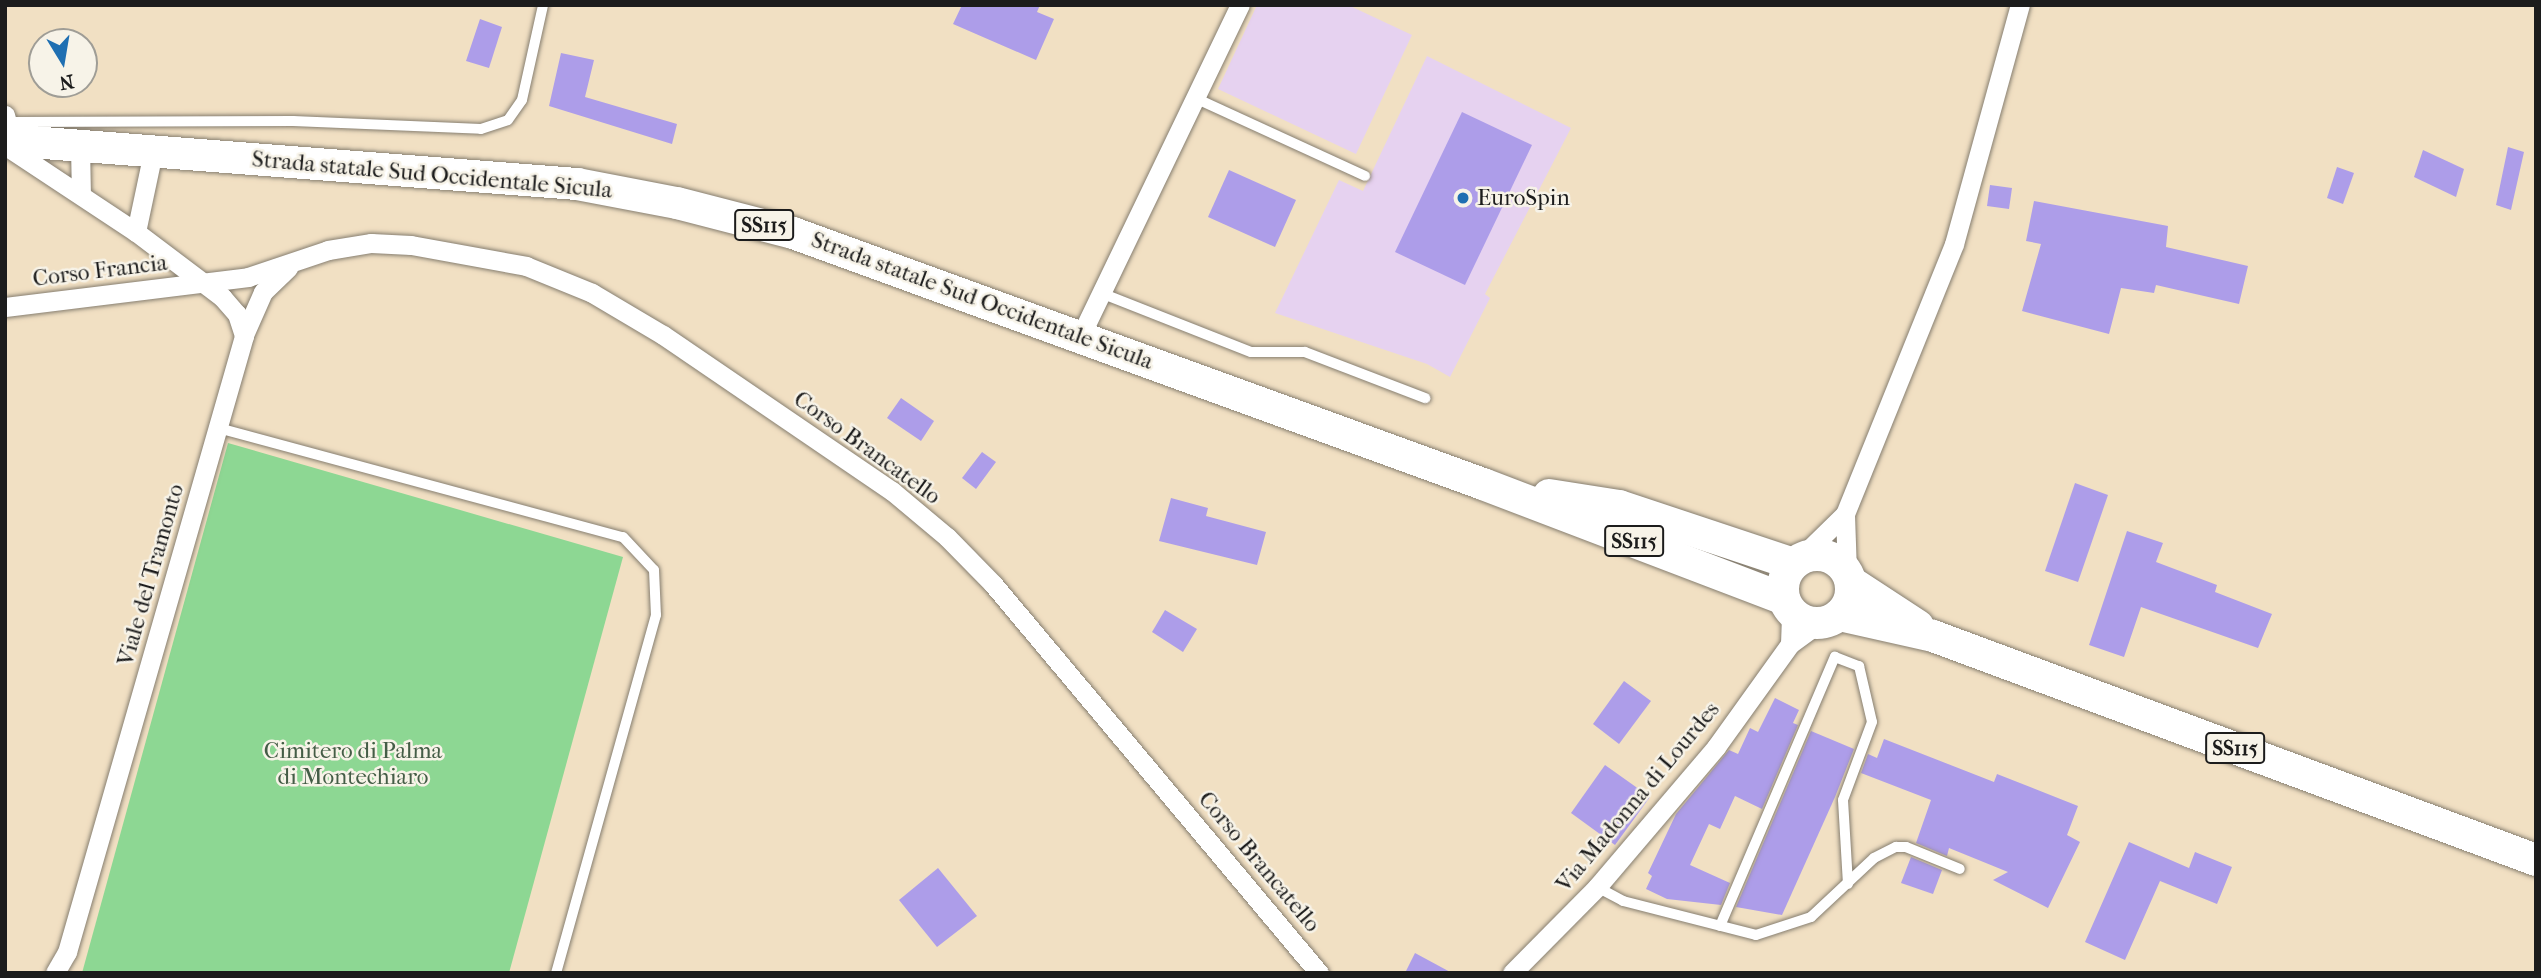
<!DOCTYPE html>
<html>
<head>
<meta charset="utf-8">
<style>
	body { margin:0 }
	#map { position:relative; width:2541px; height:978px; overflow:hidden; background:#f1e0c3; font-family:"IM FELL French Canon",serif }
	div>[style] { position:absolute }
	.built>* { inset:0; background:#e6d2f0 }
	.green>* { inset:0; background:#8dd793 }
	.building>* { inset:0; background:#ad9de9 }
	.roads { filter:drop-shadow(0 0 2px #867e70) drop-shadow(0 0 2px #867e70) }
	.lane>* { height:10px; margin:-5px; padding:0 5px; transform-origin:5px; border-radius:5px; background:#fff }
	.street>* { height:19px; margin:-9.5px; padding:0 9.5px; transform-origin:9.5px; border-radius:9.5px; background:#fff }
	.primary>* { height:32px; margin:-16px; padding:0 16px; transform-origin:16px; border-radius:16px; background:#fff }
	.primary>.ring { margin:-16px; padding:0; box-sizing:content-box; background:none; border:32px solid #fff; border-radius:50% }
	.dots>* { width:19px; height:19px; translate:-50% -50%; box-sizing:border-box; border:4px solid #f7f3e8; border-radius:50% }
	span { translate:-50% -50%; white-space:nowrap; text-align:center; line-height:1.15; -webkit-text-stroke:5px #f7f3e8; paint-order:stroke }
	.shield-label span { padding:2px 5px; background:#f7f3e8; border:2px solid; border-radius:5px; -webkit-text-stroke-width:0 }
	.shield-label { font-size:21px; color:#1c1c1c; font-weight:700 }
	.street-label { font-size:23px; color:#1c1c1c }
	.poi-label { font-size:23px; color:#1c1c1c }
	.left { translate:0 -50%; text-align:left }
	.park-label { font-size:23px; color:#445d46 }
	.frame { position:absolute; inset:0; border:7px solid #1c1c1c; pointer-events:none }
	.north { position:absolute; left:28px; top:28px; width:70px; height:70px; box-sizing:border-box; background:#f7f3e8; border:2px solid #9f9d96; border-radius:50%; rotate:169deg; font-size:19px; font-weight:700; line-height:28px; text-align:center; color:#1c1c1c }
	.north::after { content:''; display:block; margin:auto; width:24px; height:32px; background:#1f6fb2; clip-path:polygon(50% 0,100% 100%,50% 72%,0 100%) }
</style>
</head>
<body>
<div id="map">
	<div class="built">
		<i style="clip-path:polygon(1257px 5px,1348px 5px,1412px 35px,1356px 154px,1218px 89px)"></i>
		<i style="clip-path:polygon(1427px 56px,1571px 128px,1485px 294px,1490px 298px,1450px 377px,1427px 364px,1275px 313px,1339px 180px,1363px 191px)"></i>
	</div>
	<div class="green">
		<i style="clip-path:polygon(228px 443px,623px 557px,509px 973px,82px 973px)"></i>
	</div>
	<div class="building">
		<i style="clip-path:polygon(962px 5px,1040px 5px,1037px 12px,1054px 19px,1036px 60px,953px 24px)"></i>
		<i style="clip-path:polygon(480px 19px,502px 27px,489px 68px,466px 61px)"></i>
		<i style="clip-path:polygon(561px 53px,594px 60px,585px 97px,677px 124px,672px 144px,549px 106px)"></i>
		<i style="clip-path:polygon(1462px 112px,1532px 145px,1465px 285px,1395px 252px)"></i>
		<i style="clip-path:polygon(2508px 147px,2524px 152px,2511px 210px,2496px 205px)"></i>
		<i style="clip-path:polygon(2423px 150px,2464px 169px,2456px 197px,2414px 177px)"></i>
		<i style="clip-path:polygon(2337px 167px,2354px 173px,2343px 204px,2327px 198px)"></i>
		<i style="clip-path:polygon(1229px 170px,1296px 200px,1275px 247px,1208px 217px)"></i>
		<i style="clip-path:polygon(1990px 185px,2012px 188px,2009px 209px,1987px 206px)"></i>
		<i style="clip-path:polygon(2034px 201px,2168px 226px,2166px 247px,2248px 266px,2239px 304px,2156px 285px,2154px 293px,2121px 288px,2109px 334px,2022px 311px,2041px 244px,2026px 241px)"></i>
		<i style="clip-path:polygon(901px 398px,934px 421px,921px 441px,887px 418px)"></i>
		<i style="clip-path:polygon(982px 452px,996px 462px,976px 489px,962px 478px)"></i>
		<i style="clip-path:polygon(2075px 483px,2108px 495px,2078px 582px,2045px 571px)"></i>
		<i style="clip-path:polygon(1171px 498px,1208px 508px,1206px 516px,1266px 532px,1257px 565px,1159px 541px)"></i>
		<i style="clip-path:polygon(2127px 531px,2163px 543px,2156px 562px,2217px 585px,2215px 592px,2272px 614px,2258px 648px,2141px 607px,2124px 657px,2089px 645px)"></i>
		<i style="clip-path:polygon(1165px 610px,1197px 629px,1183px 652px,1152px 632px)"></i>
		<i style="clip-path:polygon(1624px 681px,1651px 701px,1619px 744px,1593px 724px)"></i>
		<i style="clip-path:polygon(1775px 698px,1799px 710px,1793px 723px,1798px 725px,1762px 809px,1735px 796px,1720px 829px,1709px 824px,1690px 865px,1730px 883px,1721px 905px,1667px 899px,1646px 889px,1652px 876px,1648px 873px,1676px 814px,1729px 750px,1738px 754px,1750px 728px,1758px 732px)"></i>
		<i style="clip-path:polygon(1811px 731px,1854px 749px,1835px 797px,1782px 915px,1736px 907px)"></i>
		<i style="clip-path:polygon(1884px 739px,1994px 782px,1997px 774px,2078px 806px,2067px 835px,2080px 842px,2048px 908px,1993px 880px,2008px 872px,1949px 848px,1947px 856px,1916px 843px,1931px 800px,1861px 773px,1868px 754px,1877px 758px)"></i>
		<i style="clip-path:polygon(1605px 765px,1650px 797px,1615px 845px,1571px 813px)"></i>
		<i style="clip-path:polygon(2129px 842px,2189px 868px,2195px 852px,2232px 867px,2217px 904px,2160px 881px,2125px 960px,2085px 942px)"></i>
		<i style="clip-path:polygon(1911px 857px,1942px 870px,1933px 894px,1901px 883px)"></i>
		<i style="clip-path:polygon(938px 868px,977px 916px,937px 947px,899px 900px)"></i>
		<i style="clip-path:polygon(1415px 953px,1452px 973px,1405px 973px)"></i>
	</div>
	<div class="roads">
		<div class="lane">
			<i style="left:1195px;top:98px;width:187px;rotate:24.6deg"></i>
			<i style="left:11px;top:122px;width:282px;rotate:-0.2deg"></i>
			<i style="left:293px;top:121px;width:188px;rotate:2.4deg"></i>
			<i style="left:481px;top:129px;width:28px;rotate:-18deg"></i>
			<i style="left:508px;top:120px;width:24px;rotate:-55deg"></i>
			<i style="left:522px;top:100px;width:97px;rotate:-77.5deg"></i>
			<i style="left:1101px;top:293px;width:161px;rotate:21.5deg"></i>
			<i style="left:1251px;top:352px;width:54px"></i>
			<i style="left:1305px;top:352px;width:129px;rotate:21deg"></i>
			<i style="left:218px;top:428px;width:419px;rotate:15.1deg"></i>
			<i style="left:623px;top:537px;width:45px;rotate:46.8deg"></i>
			<i style="left:654px;top:570px;width:45px;rotate:87.5deg"></i>
			<i style="left:656px;top:615px;width:372px;rotate:105.6deg"></i>
			<i style="left:1597px;top:887px;width:30px;rotate:28deg"></i>
			<i style="left:1623px;top:901px;width:137px;rotate:14.3deg"></i>
			<i style="left:1756px;top:935px;width:58px;rotate:-18.1deg"></i>
			<i style="left:1811px;top:917px;width:86px;rotate:-43.1deg"></i>
			<i style="left:1874px;top:858px;width:25px;rotate:-27deg"></i>
			<i style="left:1896px;top:847px;width:10px"></i>
			<i style="left:1906px;top:847px;width:58px;rotate:22.2deg"></i>
			<i style="left:1720px;top:926px;width:293px;rotate:-66.9deg"></i>
			<i style="left:1835px;top:657px;width:26px;rotate:21deg"></i>
			<i style="left:1859px;top:666px;width:57px;rotate:76.9deg"></i>
			<i style="left:1872px;top:722px;width:83px;rotate:110.4deg"></i>
			<i style="left:1843px;top:800px;width:84px;rotate:86.6deg"></i>
		</div>
		<div class="street">
			<i style="left:5px;top:115px;width:27px;rotate:75deg"></i>
			<i style="left:80px;top:145px;width:50px;rotate:88.9deg"></i>
			<i style="left:6px;top:146px;width:156px;rotate:33.5deg"></i>
			<i style="left:136px;top:232px;width:108px;rotate:37.1deg"></i>
			<i style="left:222px;top:297px;width:23px;rotate:49deg"></i>
			<i style="left:237px;top:314px;width:23px;rotate:72deg"></i>
			<i style="left:244px;top:336px;width:641px;rotate:106.03deg"></i>
			<i style="left:67px;top:952px;width:24px;rotate:120deg"></i>
			<i style="left:136px;top:232px;width:82px;rotate:-78deg"></i>
			<i style="left:5px;top:307px;width:245px;rotate:-7deg"></i>
			<i style="left:248px;top:277px;width:84px;rotate:-18.6deg"></i>
			<i style="left:328px;top:250px;width:44px;rotate:-9.2deg"></i>
			<i style="left:371px;top:243px;width:40px;rotate:2.9deg"></i>
			<i style="left:411px;top:245px;width:117px;rotate:10.3deg"></i>
			<i style="left:526px;top:266px;width:71px;rotate:22.2deg"></i>
			<i style="left:592px;top:293px;width:82px;rotate:30.6deg"></i>
			<i style="left:663px;top:335px;width:277px;rotate:34.3deg"></i>
			<i style="left:892px;top:491px;width:72px;rotate:39.9deg"></i>
			<i style="left:947px;top:537px;width:66px;rotate:45.6deg"></i>
			<i style="left:993px;top:584px;width:508px;rotate:50.04deg"></i>
			<i style="left:244px;top:335px;width:47px;rotate:-66.2deg"></i>
			<i style="left:263px;top:292px;width:35px;rotate:-44deg"></i>
			<i style="left:1080px;top:337px;width:369px;rotate:-64.3deg"></i>
			<i style="left:1799px;top:559px;width:64px;rotate:-44.4deg"></i>
			<i style="left:1847px;top:572px;width:58px;rotate:-92deg"></i>
			<i style="left:1845px;top:514px;width:291px;rotate:-68deg"></i>
			<i style="left:1954px;top:244px;width:248px;rotate:-74.6deg"></i>
			<i style="left:1790px;top:644px;width:33px;rotate:-88deg"></i>
			<i style="left:1512px;top:973px;width:121px;rotate:-45.3deg"></i>
			<i style="left:1597px;top:887px;width:184px;rotate:-49.6deg"></i>
			<i style="left:1716px;top:747px;width:127px;rotate:-54.3deg"></i>
			<i style="left:1790px;top:644px;width:36px;rotate:-36deg"></i>
		</div>
		<div class="primary">
			<i style="left:5px;top:140px;width:574px;rotate:4.4deg"></i>
			<i style="left:577px;top:184px;width:102px;rotate:10.8deg"></i>
			<i style="left:677px;top:203px;width:120px;rotate:14.5deg"></i>
			<i style="left:793px;top:233px;width:734px;rotate:19.99deg"></i>
			<i style="left:1483px;top:484px;width:322px;rotate:20.9deg"></i>
			<i style="left:1549px;top:495px;width:71px;rotate:8.9deg"></i>
			<i style="left:1619px;top:506px;width:183px;rotate:18.4deg"></i>
			<i class="ring" style="left:1783px;top:555px;width:36px;height:36px"></i>
			<i style="left:1851px;top:582px;width:80px;rotate:33.3deg"></i>
			<i style="left:1839px;top:615px;width:96px;rotate:12.6deg"></i>
			<i style="left:1933px;top:636px;width:643px;rotate:20.38deg"></i>
		</div>
	</div>
	<div class="dots">
		<i style="left:1463px;top:198px;background:#1f6fb2"></i>
	</div>
	<div class="shield-label">
		<span style="left:764px;top:225px">SS115</span>
		<span style="left:1634px;top:541px">SS115</span>
		<span style="left:2235px;top:748px">SS115</span>
	</div>
	<div class="street-label">
		<span style="left:432px;top:175px;rotate:5deg">Strada statale Sud Occidentale Sicula</span>
		<span style="left:100px;top:271px;rotate:-7deg">Corso Francia</span>
		<span style="left:982px;top:301px;rotate:20deg">Strada statale Sud Occidentale Sicula</span>
		<span style="left:867px;top:448px;rotate:36deg">Corso Brancatello</span>
		<span style="left:151px;top:575px;rotate:-74deg">Viale del Tramonto</span>
		<span style="left:1638px;top:797px;rotate:-50deg">Via Madonna di Lourdes</span>
		<span style="left:1259px;top:862px;rotate:50deg">Corso Brancatello</span>
	</div>
	<div class="poi-label">
		<span class="left" style="left:1477px;top:198px">EuroSpin</span>
	</div>
	<div class="park-label">
		<span style="left:353px;top:764px">Cimitero di Palma<br>di Montechiaro</span>
	</div>
	<div class="frame"></div>
	<div class="north">N</div>
</div>
</body>
</html>
